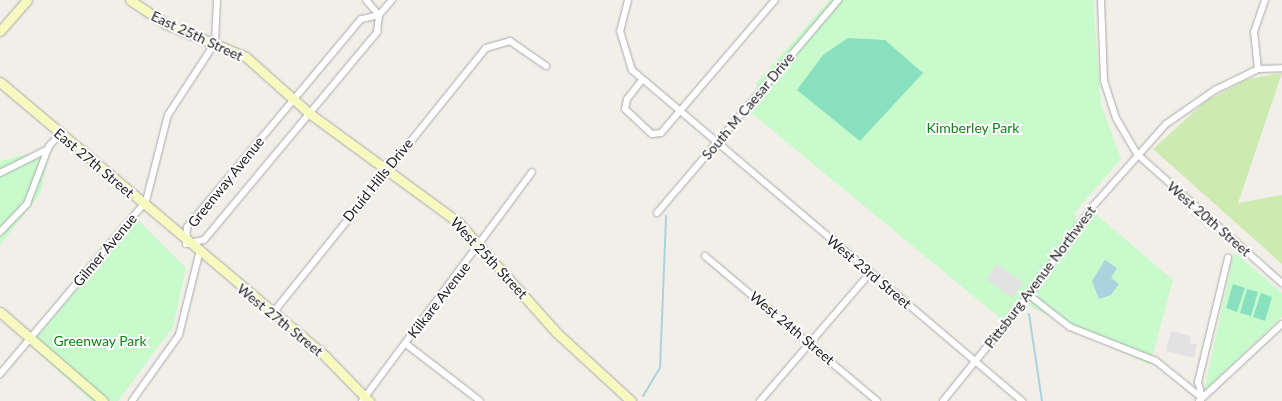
<!DOCTYPE html>
<html>
<head>
<meta charset="utf-8">
<style>
	body { margin:0 }
	#map { position:relative; width:1282px; height:401px; overflow:hidden; background:#f2efe9; font-family:Lato,sans-serif }
	div>[style] { position:absolute }
	.grass>* { inset:0; background:#cdebb0 }
	.park>* { inset:0; background:#c8facc }
	.pitch>* { inset:0; background:#88e0be }
	.parking>* { inset:0; background:#e2e2e2 }
	.water>* { inset:0; background:#aad3df }
	.stream>* { height:2px; margin:-1px; padding:0 1px; transform-origin:1px; border-radius:1px; background:#aad3df }
	.roads { filter:drop-shadow(0 0 1px #a9a9a9) drop-shadow(0 0 1px #a9a9a9) }
	.street>* { height:6px; margin:-3px; padding:0 3px; transform-origin:3px; border-radius:3px; background:#fff }
	.secondary>* { height:9px; margin:-4.5px; padding:0 4.5px; transform-origin:4.5px; border-radius:4.5px; background:#f7fabf }
	span { translate:-50% -50%; white-space:nowrap; text-align:center; line-height:1.15; -webkit-text-stroke:4px #fff; paint-order:stroke }
	.street-label { font-size:14px; color:#222 }
	.park-label { font-size:14px; color:#0c8416 }
</style>
</head>
<body>
<div id="map">
	<div class="grass">
		<i style="clip-path:polygon(1282px 73px,1238px 203px,1282px 195px,1282px 264px,1153px 149px,1206px 101px,1248px 79px)"></i>
	</div>
	<div class="park">
		<i style="clip-path:polygon(830px 0,1093px 0,1101px 104px,1121px 159px,1075px 212px,1077px 226px,1091px 210px,1173px 280px,1150px 365px,1023px 303px,1006px 323px,749px 111px,764px 92px,755px 84px)"></i>
		<i style="clip-path:polygon(50px 149px,40px 194px,0 245px,0 161px)"></i>
		<i style="clip-path:polygon(137px 219px,186px 268px,173px 327px,118px 401px,92px 401px,30px 345px)"></i>
		<i style="clip-path:polygon(1234px 252px,1282px 293px,1282px 317px,1204px 391px)"></i>
	</div>
	<div class="pitch">
		<i style="clip-path:polygon(848px 38px,885px 40px,923px 73px,860px 141px,797px 90px,823px 55px)"></i>
		<i style="clip-path:polygon(1233px 284px,1245px 288px,1237px 312px,1226px 308px)"></i>
		<i style="clip-path:polygon(1247px 289px,1258px 292px,1251px 316px,1240px 313px)"></i>
		<i style="clip-path:polygon(1261px 293px,1272px 297px,1265px 321px,1253px 317px)"></i>
	</div>
	<div class="parking">
		<i style="clip-path:polygon(997px 264px,1023px 283px,1012px 298px,986px 279px)"></i>
		<i style="clip-path:polygon(1171px 331px,1191px 336px,1190px 343px,1197px 344px,1194px 358px,1166px 351px)"></i>
	</div>
	<div class="water">
		<i style="clip-path:polygon(1105px 260px,1117px 268px,1111px 278px,1119px 284px,1111px 295px,1099px 299px,1092px 281px)"></i>
	</div>
	<div class="stream">
		<i style="left:1029px;top:314px;width:88px;rotate:81.5deg"></i>
		<i style="left:643px;top:396px;width:33px;rotate:-59deg"></i>
		<i style="left:660px;top:368px;width:152px;rotate:-87.7deg"></i>
	</div>
	<div class="roads">
		<div class="street">
			<i style="left:366px;top:0;width:20px;rotate:49deg"></i>
			<i style="left:628px;top:0;width:32px;rotate:104deg"></i>
			<i style="left:620px;top:31px;width:41px;rotate:72.9deg"></i>
			<i style="left:632px;top:70px;width:512px;rotate:40.32deg"></i>
			<i style="left:1101px;top:0;width:81px;rotate:87.9deg"></i>
			<i style="left:1104px;top:81px;width:39px;rotate:72deg"></i>
			<i style="left:1116px;top:118px;width:42px;rotate:59.7deg"></i>
			<i style="left:1137px;top:154px;width:194px;rotate:41.7deg"></i>
			<i style="left:379px;top:15px;width:18px;rotate:167deg"></i>
			<i style="left:361px;top:19px;width:271px;rotate:129.9deg"></i>
			<i style="left:187px;top:227px;width:17px;rotate:93deg"></i>
			<i style="left:186px;top:244px;width:18px;rotate:-13deg"></i>
			<i style="left:204px;top:240px;width:271px;rotate:-50.2deg"></i>
			<i style="left:377px;top:32px;width:17px;rotate:-83deg"></i>
			<i style="left:379px;top:15px;width:20px;rotate:-49deg"></i>
			<i style="left:1258px;top:69px;width:37px;rotate:-96deg"></i>
			<i style="left:1254px;top:32px;width:34px;rotate:-71deg"></i>
			<i style="left:642px;top:80px;width:24px;rotate:128deg"></i>
			<i style="left:627px;top:99px;width:10px;rotate:101deg"></i>
			<i style="left:625px;top:109px;width:37px;rotate:43deg"></i>
			<i style="left:652px;top:134px;width:9px;rotate:-6deg"></i>
			<i style="left:661px;top:133px;width:175px;rotate:-49.4deg"></i>
			<i style="left:0;top:173px;width:54px;rotate:-26.6deg"></i>
			<i style="left:657px;top:213px;width:280px;rotate:-49.6deg"></i>
			<i style="left:0;top:232px;width:39px;rotate:-46deg"></i>
			<i style="left:27px;top:204px;width:62px;rotate:-69.2deg"></i>
			<i style="left:49px;top:146px;width:16px;rotate:-47deg"></i>
			<i style="left:705px;top:256px;width:225px;rotate:40.1deg"></i>
			<i style="left:1029px;top:295px;width:52px;rotate:38deg"></i>
			<i style="left:1070px;top:327px;width:92px;rotate:21.6deg"></i>
			<i style="left:1156px;top:361px;width:59px;rotate:38.8deg"></i>
			<i style="left:272px;top:314px;width:341px;rotate:-51.2deg"></i>
			<i style="left:486px;top:48px;width:25px;rotate:-16deg"></i>
			<i style="left:510px;top:41px;width:44px;rotate:34.8deg"></i>
			<i style="left:406px;top:344px;width:93px;rotate:37.6deg"></i>
			<i style="left:0;top:374px;width:226px;rotate:-49.8deg"></i>
			<i style="left:146px;top:201px;width:89px;rotate:-75.7deg"></i>
			<i style="left:168px;top:115px;width:86px;rotate:-56.9deg"></i>
			<i style="left:215px;top:43px;width:43px;rotate:-87.3deg"></i>
			<i style="left:1202px;top:397px;width:16px;rotate:-105deg"></i>
			<i style="left:1198px;top:382px;width:128px;rotate:-76.4deg"></i>
			<i style="left:132px;top:401px;width:81px;rotate:-54.5deg"></i>
			<i style="left:179px;top:335px;width:83px;rotate:-76.1deg"></i>
			<i style="left:362px;top:401px;width:285px;rotate:-53.4deg"></i>
			<i style="left:760px;top:401px;width:169px;rotate:-49.3deg"></i>
			<i style="left:943px;top:401px;width:136px;rotate:-50.9deg"></i>
			<i style="left:1029px;top:295px;width:111px;rotate:-54.2deg"></i>
			<i style="left:1094px;top:205px;width:108px;rotate:-48.4deg"></i>
			<i style="left:1166px;top:124px;width:60px;rotate:-34.8deg"></i>
			<i style="left:1215px;top:90px;width:48px;rotate:-26deg"></i>
			<i style="left:1258px;top:69px;width:24px;rotate:-2deg"></i>
			<i style="left:1199px;top:401px;width:113px;rotate:-42.9deg"></i>
		</div>
		<div class="secondary">
			<i style="left:130px;top:0;width:43px;rotate:33.7deg"></i>
			<i style="left:166px;top:24px;width:87px;rotate:22.4deg"></i>
			<i style="left:246px;top:57px;width:84px;rotate:41.6deg"></i>
			<i style="left:309px;top:113px;width:185px;rotate:36.2deg"></i>
			<i style="left:458px;top:222px;width:147px;rotate:48.3deg"></i>
			<i style="left:556px;top:332px;width:102px;rotate:42.6deg"></i>
			<i style="left:0;top:31px;width:41px;rotate:-48.9deg"></i>
			<i style="left:0;top:82px;width:426px;rotate:40.1deg"></i>
			<i style="left:326px;top:357px;width:62px;rotate:45.7deg"></i>
			<i style="left:0;top:312px;width:136px;rotate:40.8deg"></i>
		</div>
	</div>
	<div class="street-label">
		<span style="left:197px;top:36px;rotate:25deg">East 25th Street</span>
		<span style="left:748px;top:106px;rotate:-50deg">South M Caesar Drive</span>
		<span style="left:94px;top:163px;rotate:40deg">East 27th Street</span>
		<span style="left:378px;top:180px;rotate:-51deg">Druid Hills Drive</span>
		<span style="left:226px;top:182px;rotate:-51deg">Greenway Avenue</span>
		<span style="left:1209px;top:219px;rotate:41deg">West 20th Street</span>
		<span style="left:105px;top:250px;rotate:-50deg">Gilmer Avenue</span>
		<span style="left:489px;top:258px;rotate:47deg">West 25th Street</span>
		<span style="left:869px;top:272px;rotate:40deg">West 23rd Street</span>
		<span style="left:1040px;top:277px;rotate:-53deg">Pittsburg Avenue Northwest</span>
		<span style="left:439px;top:300px;rotate:-52deg">Kilkare Avenue</span>
		<span style="left:280px;top:320px;rotate:39deg">West 27th Street</span>
		<span style="left:792px;top:328px;rotate:40deg">West 24th Street</span>
	</div>
	<div class="park-label">
		<span style="left:973px;top:128px">Kimberley Park</span>
		<span style="left:100px;top:341px">Greenway Park</span>
	</div>
</div>
</body>
</html>
